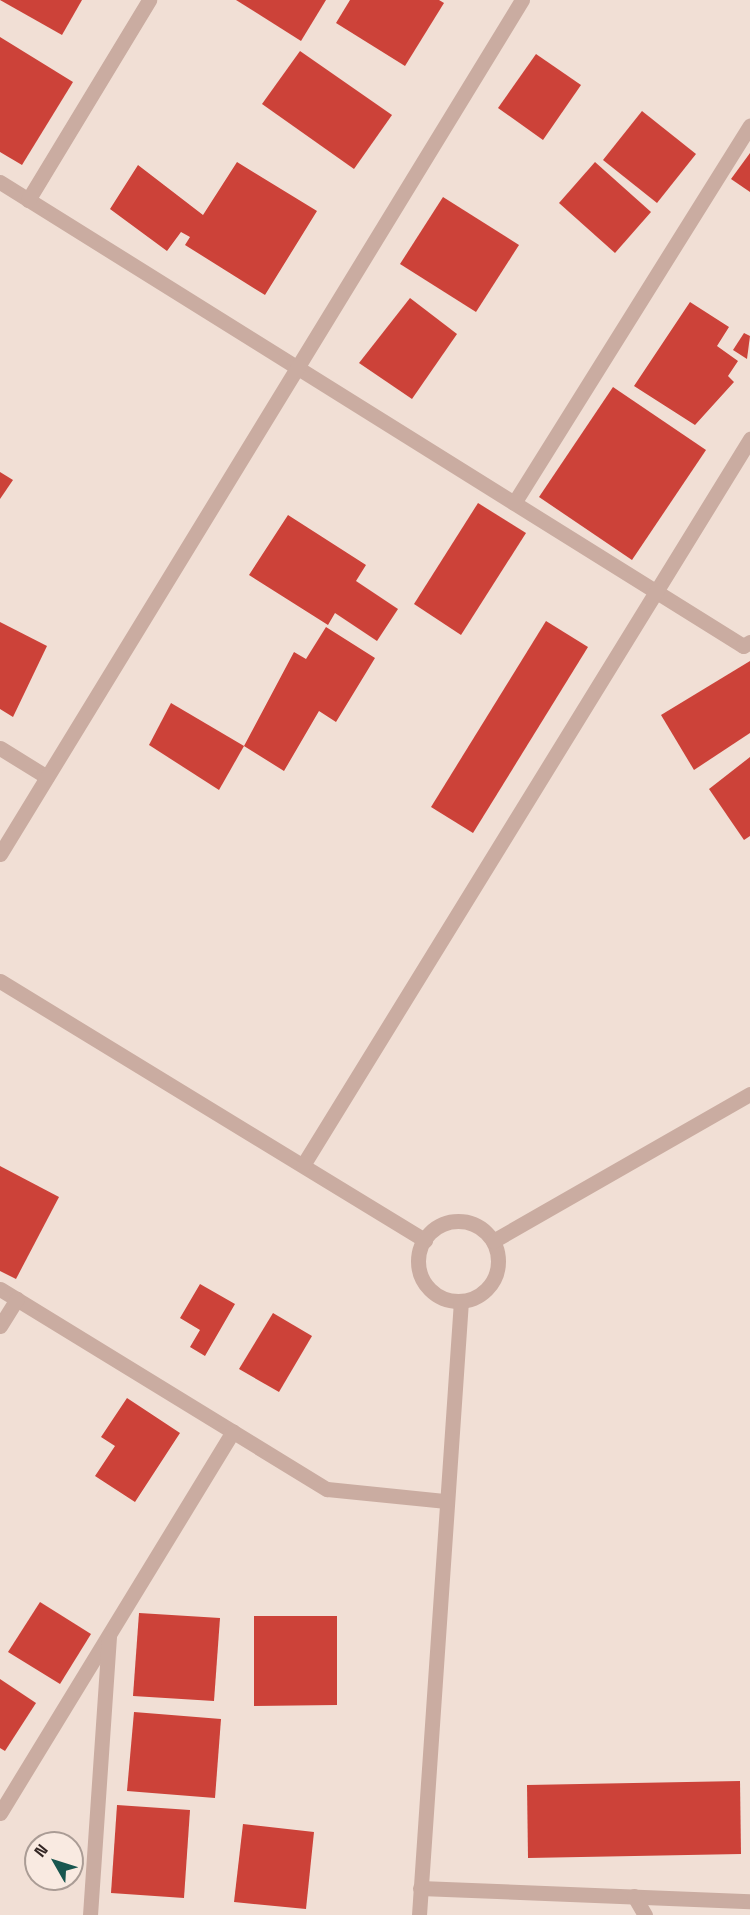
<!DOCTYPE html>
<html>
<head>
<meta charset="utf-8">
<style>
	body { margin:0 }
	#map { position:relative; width:750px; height:1915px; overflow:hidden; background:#f1dfd5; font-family:"Space Grotesk",sans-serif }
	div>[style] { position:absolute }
	.building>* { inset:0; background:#cc4239 }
	.street>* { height:15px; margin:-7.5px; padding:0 7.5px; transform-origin:7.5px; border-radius:7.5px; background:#caaca1 }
	.street>.ring { margin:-7.5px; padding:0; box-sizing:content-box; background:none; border:15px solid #caaca1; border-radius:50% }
	span { translate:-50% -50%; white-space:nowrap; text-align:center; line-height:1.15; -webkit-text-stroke:4.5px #f9eae1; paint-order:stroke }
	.north { position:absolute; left:24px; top:1831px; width:60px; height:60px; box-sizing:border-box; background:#f9eae1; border:2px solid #aa9c95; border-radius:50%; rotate:309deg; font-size:16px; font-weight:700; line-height:24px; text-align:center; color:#332624 }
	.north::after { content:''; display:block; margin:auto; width:21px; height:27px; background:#18564f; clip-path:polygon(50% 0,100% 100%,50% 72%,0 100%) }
</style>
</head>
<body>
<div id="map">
	<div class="building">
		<i style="clip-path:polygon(0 0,82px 0,62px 35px)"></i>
		<i style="clip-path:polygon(236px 0,326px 0,301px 41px)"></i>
		<i style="clip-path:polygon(350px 0,439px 0,444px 3px,405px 66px,336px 23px)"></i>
		<i style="clip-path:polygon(0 37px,73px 82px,22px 165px,0 152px)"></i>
		<i style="clip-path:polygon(300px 51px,392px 115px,354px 169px,262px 104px)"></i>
		<i style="clip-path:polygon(536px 54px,581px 85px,543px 140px,498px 108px)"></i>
		<i style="clip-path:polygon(642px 111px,696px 154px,657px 203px,603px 160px)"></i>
		<i style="clip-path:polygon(750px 153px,750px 192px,731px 179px)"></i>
		<i style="clip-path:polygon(237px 162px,317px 211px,265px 295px,185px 245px,190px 237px,181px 232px,167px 251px,110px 209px,138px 165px,203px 215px)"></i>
		<i style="clip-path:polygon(595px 162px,651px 212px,615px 253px,559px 203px)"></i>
		<i style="clip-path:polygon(443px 197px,519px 245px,476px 312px,400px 264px)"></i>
		<i style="clip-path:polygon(410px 298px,457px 334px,412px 399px,359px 363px)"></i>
		<i style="clip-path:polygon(690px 302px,729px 327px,717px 346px,738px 361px,728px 376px,734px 382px,695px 425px,634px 386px)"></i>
		<i style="clip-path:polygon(744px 333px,750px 336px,747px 359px,733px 350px)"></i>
		<i style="clip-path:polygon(613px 387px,706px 450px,632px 560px,539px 497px)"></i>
		<i style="clip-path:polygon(0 472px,13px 480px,0 499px)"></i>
		<i style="clip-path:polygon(478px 503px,526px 533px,461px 635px,414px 604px)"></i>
		<i style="clip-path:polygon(288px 515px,366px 565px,356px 581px,398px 609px,377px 641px,335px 613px,328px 625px,249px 575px)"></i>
		<i style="clip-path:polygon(546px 621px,588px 647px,473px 833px,431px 807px)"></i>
		<i style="clip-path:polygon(0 622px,47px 646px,13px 717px,0 709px)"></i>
		<i style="clip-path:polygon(326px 627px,375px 658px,336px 722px,319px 711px,284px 771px,244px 746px,294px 652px,306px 659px)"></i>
		<i style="clip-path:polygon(750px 661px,750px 733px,694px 770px,661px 715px)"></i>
		<i style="clip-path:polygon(171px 703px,244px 746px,219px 790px,149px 745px)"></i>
		<i style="clip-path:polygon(750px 757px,750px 836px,744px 840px,709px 789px)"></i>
		<i style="clip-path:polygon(0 1166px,59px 1197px,16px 1279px,0 1271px)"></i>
		<i style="clip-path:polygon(200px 1284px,235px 1304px,205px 1356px,190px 1347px,200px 1330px,180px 1318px)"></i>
		<i style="clip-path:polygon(273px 1313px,312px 1336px,279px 1392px,239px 1369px)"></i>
		<i style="clip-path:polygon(127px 1398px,180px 1433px,135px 1502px,95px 1476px,115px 1446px,101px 1437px)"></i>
		<i style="clip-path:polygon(40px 1602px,91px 1634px,60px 1684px,8px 1652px)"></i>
		<i style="clip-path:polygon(139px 1613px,220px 1618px,214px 1701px,133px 1696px)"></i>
		<i style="clip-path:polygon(254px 1616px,337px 1616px,337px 1705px,254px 1706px)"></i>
		<i style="clip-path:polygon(0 1679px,36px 1703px,5px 1751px,0 1748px)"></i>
		<i style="clip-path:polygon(134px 1712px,221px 1719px,215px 1798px,127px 1791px)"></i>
		<i style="clip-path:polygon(740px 1781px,741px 1854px,528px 1858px,527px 1785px)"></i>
		<i style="clip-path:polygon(117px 1805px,190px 1810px,184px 1898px,111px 1893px)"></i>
		<i style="clip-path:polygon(243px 1824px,314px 1832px,306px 1909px,234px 1902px)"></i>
	</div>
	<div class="street">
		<i style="left:0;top:182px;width:876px;rotate:31.98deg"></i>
		<i style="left:743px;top:646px;width:8px;rotate:-30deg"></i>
		<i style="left:28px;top:200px;width:234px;rotate:-58.8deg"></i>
		<i style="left:514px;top:503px;width:445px;rotate:-58deg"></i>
		<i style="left:0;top:748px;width:55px;rotate:31.7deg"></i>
		<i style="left:0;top:854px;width:1001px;rotate:-58.57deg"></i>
		<i style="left:0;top:981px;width:498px;rotate:31.4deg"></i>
		<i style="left:303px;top:1165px;width:853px;rotate:-58.38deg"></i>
		<i class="ring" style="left:418px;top:1221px;width:65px;height:65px"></i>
		<i style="left:493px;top:1241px;width:296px;rotate:-29.8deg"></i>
		<i style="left:0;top:1289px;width:383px;rotate:31.5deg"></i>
		<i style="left:327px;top:1489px;width:120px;rotate:5.8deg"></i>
		<i style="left:0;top:1326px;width:32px;rotate:-58deg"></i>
		<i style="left:0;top:1813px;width:447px;rotate:-58.6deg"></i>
		<i style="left:420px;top:1888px;width:330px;rotate:2.3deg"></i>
		<i style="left:634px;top:1896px;width:22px;rotate:60deg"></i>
		<i style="left:90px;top:1915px;width:279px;rotate:-86.1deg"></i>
		<i style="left:419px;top:1915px;width:615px;rotate:-86.09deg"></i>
	</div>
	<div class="north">N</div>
</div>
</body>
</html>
